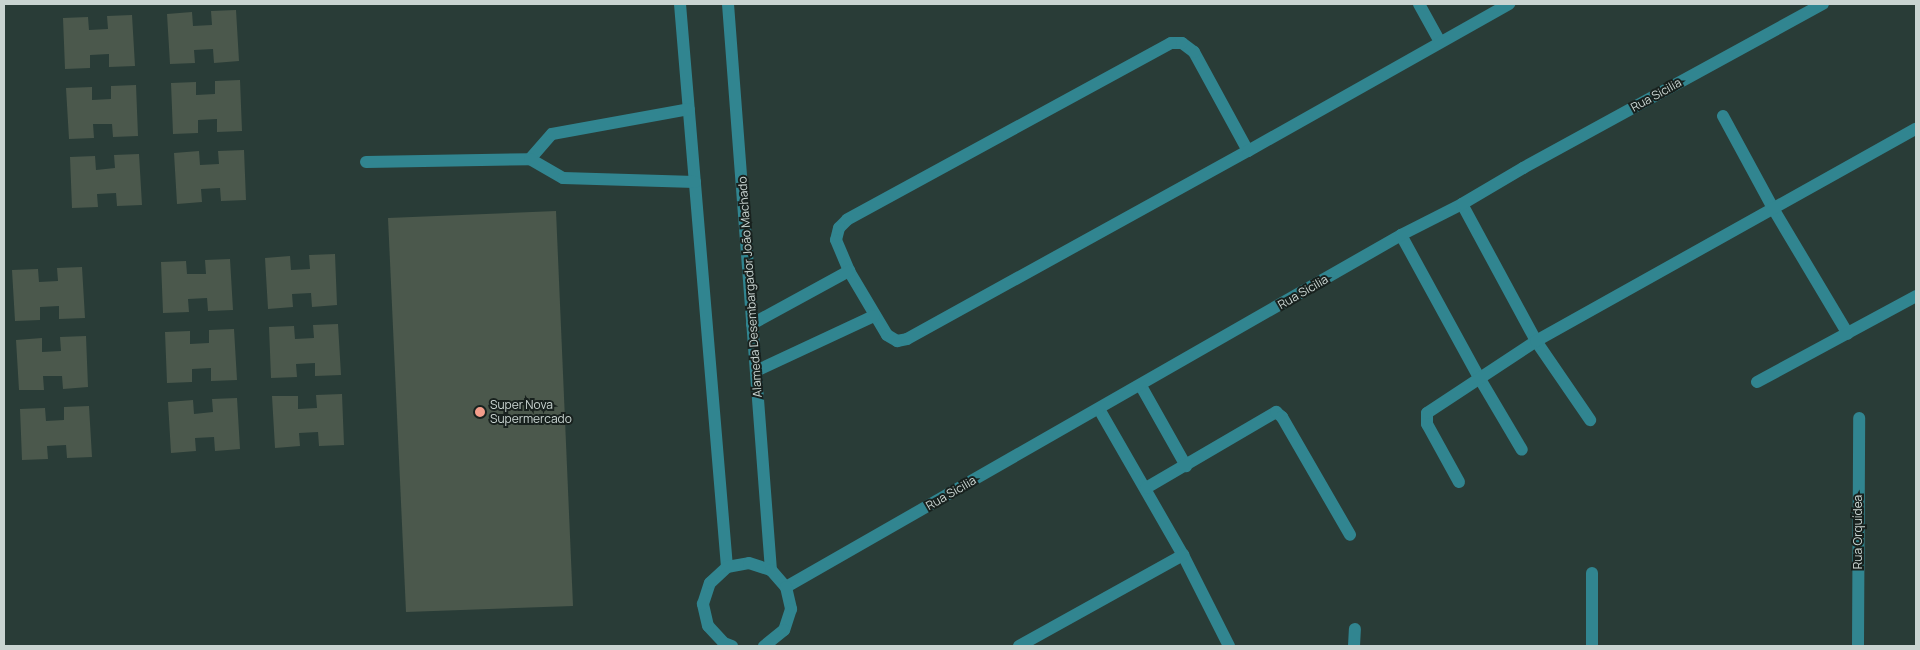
<!DOCTYPE html>
<html>
<head>
<meta charset="utf-8">
<style>
	body { margin:0 }
	#map { position:relative; width:1920px; height:650px; overflow:hidden; background:#293c37; font-family:Manrope,sans-serif }
	div>[style] { position:absolute }
	.building>* { inset:0; background:#4b584c }
	.minor>* { height:12px; margin:-6px; padding:0 6px; transform-origin:6px; border-radius:6px; background:#318590 }
	.dots>* { width:14px; height:14px; translate:-50% -50%; box-sizing:border-box; border:2px solid #18211e; border-radius:50% }
	span { translate:-50% -50%; white-space:nowrap; text-align:center; line-height:1.15; -webkit-text-stroke:4px #18211e; paint-order:stroke }
	.street-label { font-size:12px; color:#c9d4d1 }
	.poi-label { font-size:12px; color:#c9d4d1 }
	.left { translate:0 -50%; text-align:left }
	.frame { position:absolute; inset:0; border:5px solid #c9d4d1; pointer-events:none }
</style>
</head>
<body>
<div id="map">
	<div class="building">
		<i style="clip-path:polygon(236px 10px,239px 61px,214px 63px,213px 49px,194px 50px,195px 63px,170px 64px,167px 14px,192px 12px,193px 26px,212px 25px,211px 11px)"></i>
		<i style="clip-path:polygon(132px 15px,135px 66px,109px 67px,109px 54px,90px 55px,90px 68px,65px 69px,63px 18px,88px 17px,89px 30px,108px 29px,107px 16px)"></i>
		<i style="clip-path:polygon(240px 80px,242px 131px,217px 132px,217px 119px,198px 120px,198px 133px,173px 134px,171px 83px,196px 82px,196px 95px,215px 94px,215px 81px)"></i>
		<i style="clip-path:polygon(136px 85px,138px 136px,113px 137px,112px 124px,93px 124px,94px 138px,69px 139px,66px 88px,92px 87px,92px 100px,111px 99px,111px 86px)"></i>
		<i style="clip-path:polygon(244px 150px,246px 200px,221px 201px,220px 188px,201px 189px,202px 202px,177px 204px,174px 153px,199px 151px,200px 165px,219px 164px,218px 151px)"></i>
		<i style="clip-path:polygon(139px 154px,142px 205px,117px 206px,116px 193px,97px 194px,98px 207px,72px 208px,70px 157px,95px 156px,96px 170px,115px 168px,114px 155px)"></i>
		<i style="clip-path:polygon(556px 211px,573px 606px,406px 612px,388px 218px)"></i>
		<i style="clip-path:polygon(335px 254px,337px 305px,312px 307px,311px 293px,292px 294px,293px 307px,268px 309px,265px 258px,290px 256px,291px 270px,310px 269px,309px 255px)"></i>
		<i style="clip-path:polygon(230px 259px,233px 310px,208px 311px,207px 298px,188px 299px,189px 312px,163px 313px,161px 262px,186px 261px,187px 274px,206px 274px,205px 260px)"></i>
		<i style="clip-path:polygon(82px 267px,85px 318px,59px 319px,59px 306px,40px 307px,40px 320px,15px 321px,12px 270px,38px 269px,39px 282px,58px 281px,57px 268px)"></i>
		<i style="clip-path:polygon(338px 324px,341px 375px,315px 376px,315px 363px,296px 364px,297px 377px,271px 378px,269px 327px,294px 326px,295px 339px,314px 338px,313px 325px)"></i>
		<i style="clip-path:polygon(234px 329px,237px 380px,211px 381px,211px 368px,192px 369px,192px 382px,167px 383px,165px 332px,190px 331px,190px 344px,209px 343px,209px 330px)"></i>
		<i style="clip-path:polygon(86px 336px,88px 387px,63px 389px,62px 376px,43px 376px,44px 390px,19px 390px,16px 340px,42px 338px,42px 352px,61px 351px,60px 337px)"></i>
		<i style="clip-path:polygon(342px 394px,344px 445px,319px 446px,318px 432px,299px 433px,300px 446px,275px 448px,272px 396px,298px 396px,298px 409px,317px 408px,316px 395px)"></i>
		<i style="clip-path:polygon(237px 398px,240px 449px,215px 451px,214px 437px,195px 438px,196px 451px,171px 453px,168px 402px,193px 400px,194px 414px,213px 412px,212px 399px)"></i>
		<i style="clip-path:polygon(89px 406px,92px 457px,67px 458px,66px 445px,47px 446px,48px 459px,22px 460px,20px 409px,45px 408px,46px 421px,64px 420px,64px 407px)"></i>
	</div>
	<div class="minor">
		<i style="left:680px;top:4px;width:565px;rotate:85.23deg"></i>
		<i style="left:728px;top:4px;width:568px;rotate:85.66deg"></i>
		<i style="left:1419px;top:4px;width:43px;rotate:61.1deg"></i>
		<i style="left:1723px;top:116px;width:107px;rotate:61.5deg"></i>
		<i style="left:1774px;top:210px;width:144px;rotate:59.2deg"></i>
		<i style="left:1248px;top:151px;width:113px;rotate:-118.6deg"></i>
		<i style="left:1194px;top:52px;width:15px;rotate:-143deg"></i>
		<i style="left:1182px;top:43px;width:11px;rotate:180deg"></i>
		<i style="left:1171px;top:43px;width:369px;rotate:151.4deg"></i>
		<i style="left:847px;top:220px;width:11px;rotate:135deg"></i>
		<i style="left:839px;top:228px;width:12px;rotate:104deg"></i>
		<i style="left:836px;top:240px;width:34px;rotate:67deg"></i>
		<i style="left:849px;top:271px;width:74px;rotate:59.3deg"></i>
		<i style="left:887px;top:335px;width:12px;rotate:31deg"></i>
		<i style="left:897px;top:341px;width:10px;rotate:-11deg"></i>
		<i style="left:907px;top:339px;width:389px;rotate:-28.9deg"></i>
		<i style="left:1248px;top:151px;width:300px;rotate:-29.4deg"></i>
		<i style="left:530px;top:159px;width:33px;rotate:-49deg"></i>
		<i style="left:552px;top:134px;width:139px;rotate:-10.3deg"></i>
		<i style="left:366px;top:162px;width:164px;rotate:-1deg"></i>
		<i style="left:530px;top:159px;width:38px;rotate:30deg"></i>
		<i style="left:563px;top:178px;width:132px;rotate:1.7deg"></i>
		<i style="left:1462px;top:204px;width:156px;rotate:61.6deg"></i>
		<i style="left:1536px;top:341px;width:96px;rotate:55.6deg"></i>
		<i style="left:1401px;top:235px;width:164px;rotate:61.3deg"></i>
		<i style="left:1480px;top:379px;width:82px;rotate:59.4deg"></i>
		<i style="left:752px;top:324px;width:111px;rotate:-28.7deg"></i>
		<i style="left:756px;top:371px;width:130px;rotate:-25deg"></i>
		<i style="left:1757px;top:382px;width:181px;rotate:-28.4deg"></i>
		<i style="left:1141px;top:386px;width:92px;rotate:60.6deg"></i>
		<i style="left:1099px;top:409px;width:168px;rotate:60.1deg"></i>
		<i style="left:1183px;top:555px;width:102px;rotate:63.2deg"></i>
		<i style="left:1459px;top:482px;width:66px;rotate:-118.9deg"></i>
		<i style="left:1427px;top:424px;width:11px;rotate:-90deg"></i>
		<i style="left:1427px;top:413px;width:131px;rotate:-33.4deg"></i>
		<i style="left:1536px;top:341px;width:435px;rotate:-29.2deg"></i>
		<i style="left:1146px;top:488px;width:151px;rotate:-30.3deg"></i>
		<i style="left:1276px;top:412px;width:8px;rotate:40deg"></i>
		<i style="left:1282px;top:417px;width:136px;rotate:60deg"></i>
		<i style="left:1592px;top:573px;width:73px;rotate:90deg"></i>
		<i style="left:786px;top:587px;width:709px;rotate:-29.78deg"></i>
		<i style="left:1401px;top:235px;width:68px;rotate:-26.9deg"></i>
		<i style="left:1462px;top:204px;width:71px;rotate:-30.5deg"></i>
		<i style="left:1523px;top:168px;width:342px;rotate:-28.7deg"></i>
		<i style="left:732px;top:646px;width:9px;rotate:-159deg"></i>
		<i style="left:724px;top:643px;width:23px;rotate:-133deg"></i>
		<i style="left:708px;top:626px;width:23px;rotate:-103deg"></i>
		<i style="left:703px;top:604px;width:22px;rotate:-72deg"></i>
		<i style="left:710px;top:583px;width:23px;rotate:-43deg"></i>
		<i style="left:727px;top:567px;width:22px;rotate:-10deg"></i>
		<i style="left:749px;top:563px;width:23px;rotate:18deg"></i>
		<i style="left:771px;top:570px;width:23px;rotate:49deg"></i>
		<i style="left:786px;top:587px;width:23px;rotate:77deg"></i>
		<i style="left:791px;top:609px;width:22px;rotate:108deg"></i>
		<i style="left:784px;top:630px;width:26px;rotate:141deg"></i>
		<i style="left:1019px;top:646px;width:188px;rotate:-29deg"></i>
		<i style="left:1354px;top:646px;width:17px;rotate:-87deg"></i>
		<i style="left:1858px;top:646px;width:228px;rotate:-89.7deg"></i>
	</div>
	<div class="dots">
		<i style="left:480px;top:412px;background:#f49d8b"></i>
	</div>
	<div class="street-label">
		<span style="left:1656px;top:95px;rotate:-29deg">Rua Sicilia</span>
		<span style="left:750px;top:287px;rotate:-94deg">Alameda Desembargador João Machado</span>
		<span style="left:1303px;top:292px;rotate:-30deg">Rua Sicilia</span>
		<span style="left:951px;top:493px;rotate:-30deg">Rua Sicilia</span>
		<span style="left:1858px;top:532px;rotate:-90deg">Rua Orquídea</span>
	</div>
	<div class="poi-label">
		<span class="left" style="left:490px;top:412px">Super Nova<br>Supermercado</span>
	</div>
	<div class="frame"></div>
</div>
</body>
</html>
